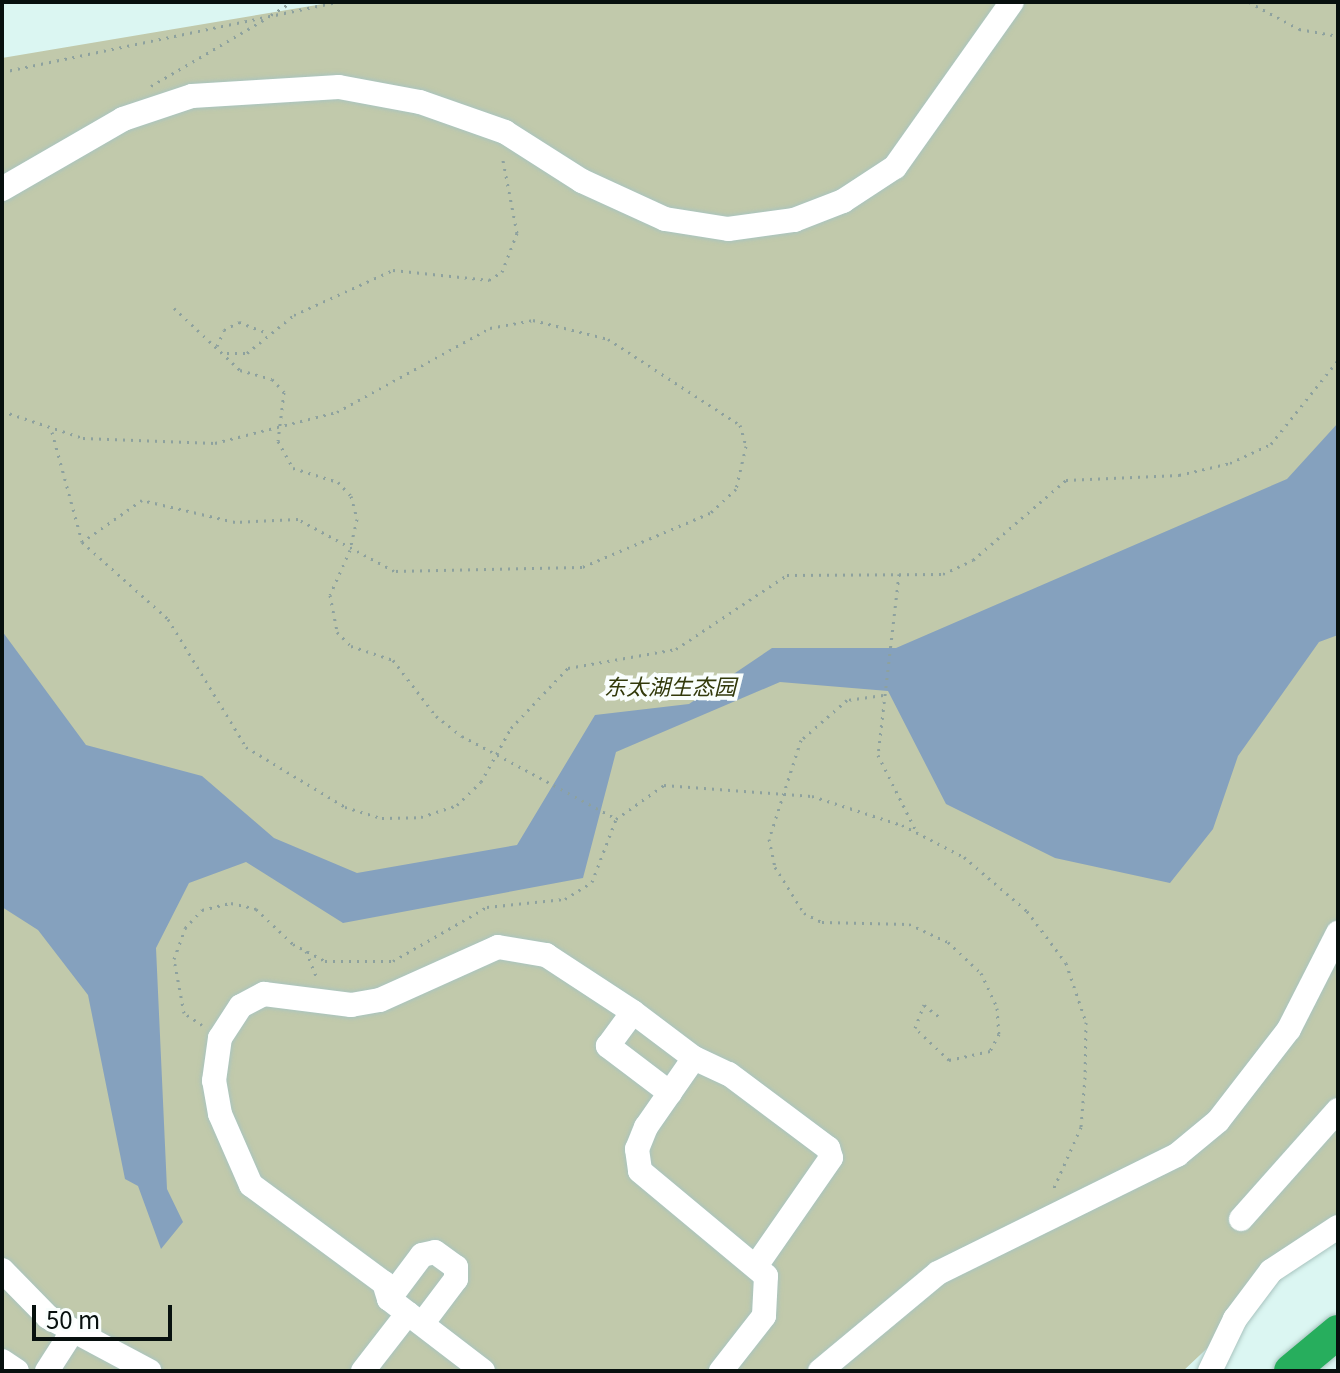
<!DOCTYPE html>
<html>
<head>
<meta charset="utf-8">
<style>
	body { margin:0 }
	#map { position:relative; width:1340px; height:1373px; overflow:hidden; background:#dbf6f2; font-family:Georgia,"Noto Sans SC",serif }
	div>[style] { position:absolute }
	.green>* { inset:0; background:#c1c9ab }
	.water>* { inset:0; background:#85a1be }
	.path>* { height:3px; margin-top:-1.5px; transform-origin:0; background:repeating-linear-gradient(90deg,#8da19e 0 2px,transparent 0 8px) }
	.roads { filter:drop-shadow(0 0 2px #a9c4bf) drop-shadow(0 0 2px #a9c4bf) }
	.minor>* { height:24px; margin:-12px; padding:0 12px; transform-origin:12px; border-radius:12px; background:#fff }
	.highway>* { height:34px; margin:-17px; padding:0 17px; transform-origin:17px; border-radius:17px; background:#27ae5d }
	span { translate:-50% -50%; white-space:nowrap; text-align:center; line-height:1.15; -webkit-text-stroke:8px #f9fefd; paint-order:stroke }
	.park-label { font-size:22px; color:#32390b; font-style:italic }
	.frame { position:absolute; inset:0; border:4px solid #07100e; pointer-events:none }
	.scale { position:absolute; left:32px; top:1305px; width:140px; height:36px; box-sizing:border-box; border:4px solid #07100e; border-top:0; padding-left:10px; font-size:24px; line-height:28px; white-space:nowrap; color:#07100e; -webkit-text-stroke:6px #f9fefd; paint-order:stroke }
</style>
</head>
<body>
<div id="map">
	<div class="green">
		<i style="clip-path:polygon(335px 2px,1338px 2px,1338px 1236px,1301px 1260px,1183px 1371px,2px 1371px,2px 58px)"></i>
	</div>
	<div class="water">
		<i style="clip-path:polygon(1338px 423px,1338px 635px,1319px 642px,1238px 756px,1213px 829px,1170px 883px,1055px 858px,946px 804px,888px 691px,780px 682px,616px 752px,583px 878px,343px 923px,246px 862px,189px 883px,156px 948px,167px 1189px,183px 1222px,161px 1249px,138px 1186px,125px 1179px,88px 995px,38px 930px,2px 907px,2px 631px,86px 745px,202px 776px,274px 838px,357px 873px,517px 845px,595px 715px,689px 704px,772px 648px,896px 648px,1287px 479px)"></i>
	</div>
	<div class="path">
		<i style="left:1249px;top:2px;width:57px;rotate:28.4deg"></i>
		<i style="left:1299px;top:29px;width:40px;rotate:10deg"></i>
		<i style="left:271px;top:15px;width:25px;rotate:-32deg"></i>
		<i style="left:2px;top:72px;width:342px;rotate:-11.8deg"></i>
		<i style="left:151px;top:86px;width:132px;rotate:-30.4deg"></i>
		<i style="left:174px;top:308px;width:91px;rotate:43.2deg"></i>
		<i style="left:240px;top:370px;width:33px;rotate:16deg"></i>
		<i style="left:272px;top:379px;width:18px;rotate:47deg"></i>
		<i style="left:284px;top:392px;width:49px;rotate:97deg"></i>
		<i style="left:278px;top:441px;width:31px;rotate:61deg"></i>
		<i style="left:293px;top:468px;width:47px;rotate:17.3deg"></i>
		<i style="left:338px;top:482px;width:19px;rotate:47deg"></i>
		<i style="left:351px;top:496px;width:24px;rotate:75deg"></i>
		<i style="left:357px;top:519px;width:32px;rotate:103deg"></i>
		<i style="left:350px;top:550px;width:49px;rotate:114deg"></i>
		<i style="left:330px;top:595px;width:38px;rotate:79deg"></i>
		<i style="left:337px;top:632px;width:20px;rotate:45deg"></i>
		<i style="left:351px;top:646px;width:44px;rotate:18.4deg"></i>
		<i style="left:393px;top:660px;width:71px;rotate:52.5deg"></i>
		<i style="left:436px;top:716px;width:33px;rotate:38deg"></i>
		<i style="left:462px;top:736px;width:174px;rotate:28.2deg"></i>
		<i style="left:217px;top:346px;width:17px;rotate:-66deg"></i>
		<i style="left:224px;top:330px;width:17px;rotate:-28deg"></i>
		<i style="left:239px;top:322px;width:28px;rotate:21deg"></i>
		<i style="left:227px;top:353px;width:20px"></i>
		<i style="left:247px;top:353px;width:60px;rotate:-39deg"></i>
		<i style="left:294px;top:315px;width:109px;rotate:-24.4deg"></i>
		<i style="left:393px;top:270px;width:97px;rotate:5.9deg"></i>
		<i style="left:489px;top:280px;width:15px;rotate:-32deg"></i>
		<i style="left:502px;top:272px;width:42px;rotate:-69deg"></i>
		<i style="left:517px;top:233px;width:79px;rotate:-100.9deg"></i>
		<i style="left:2px;top:411px;width:85px;rotate:18.4deg"></i>
		<i style="left:83px;top:438px;width:132px;rotate:2.2deg"></i>
		<i style="left:215px;top:443px;width:126px;rotate:-14.3deg"></i>
		<i style="left:337px;top:412px;width:175px;rotate:-28.8deg"></i>
		<i style="left:490px;top:328px;width:44px;rotate:-10.5deg"></i>
		<i style="left:533px;top:320px;width:77px;rotate:14.2deg"></i>
		<i style="left:608px;top:339px;width:158px;rotate:33.1deg"></i>
		<i style="left:740px;top:425px;width:22px;rotate:74deg"></i>
		<i style="left:746px;top:446px;width:44px;rotate:103.1deg"></i>
		<i style="left:736px;top:489px;width:35px;rotate:137deg"></i>
		<i style="left:710px;top:513px;width:139px;rotate:157.1deg"></i>
		<i style="left:582px;top:567px;width:188px;rotate:178.8deg"></i>
		<i style="left:394px;top:571px;width:109px;rotate:-151.6deg"></i>
		<i style="left:298px;top:519px;width:63px;rotate:177.3deg"></i>
		<i style="left:235px;top:522px;width:96px;rotate:-166.7deg"></i>
		<i style="left:142px;top:500px;width:73px;rotate:145deg"></i>
		<i style="left:52px;top:432px;width:114px;rotate:74.7deg"></i>
		<i style="left:82px;top:542px;width:115px;rotate:41.8deg"></i>
		<i style="left:168px;top:619px;width:150px;rotate:58.6deg"></i>
		<i style="left:246px;top:747px;width:116px;rotate:31.2deg"></i>
		<i style="left:345px;top:807px;width:39px;rotate:17deg"></i>
		<i style="left:382px;top:818px;width:39px;rotate:-1deg"></i>
		<i style="left:421px;top:817px;width:38px;rotate:-18deg"></i>
		<i style="left:457px;top:805px;width:33px;rotate:-44deg"></i>
		<i style="left:481px;top:782px;width:62px;rotate:-60.9deg"></i>
		<i style="left:511px;top:728px;width:83px;rotate:-46.5deg"></i>
		<i style="left:568px;top:668px;width:110px;rotate:-10deg"></i>
		<i style="left:676px;top:649px;width:133px;rotate:-33.7deg"></i>
		<i style="left:787px;top:575px;width:156px;rotate:-0.4deg"></i>
		<i style="left:943px;top:574px;width:33px;rotate:-25deg"></i>
		<i style="left:973px;top:560px;width:123px;rotate:-40.7deg"></i>
		<i style="left:1066px;top:480px;width:113px;rotate:-2.5deg"></i>
		<i style="left:1179px;top:475px;width:52px;rotate:-13.2deg"></i>
		<i style="left:1230px;top:463px;width:45px;rotate:-24.9deg"></i>
		<i style="left:1271px;top:444px;width:107px;rotate:-51.4deg"></i>
		<i style="left:899px;top:574px;width:182px;rotate:96.6deg"></i>
		<i style="left:878px;top:755px;width:85px;rotate:63.4deg"></i>
		<i style="left:883px;top:695px;width:36px;rotate:172deg"></i>
		<i style="left:847px;top:700px;width:61px;rotate:139deg"></i>
		<i style="left:801px;top:740px;width:104px;rotate:107.9deg"></i>
		<i style="left:769px;top:839px;width:29px;rotate:78deg"></i>
		<i style="left:775px;top:867px;width:54px;rotate:57.8deg"></i>
		<i style="left:804px;top:913px;width:20px;rotate:27deg"></i>
		<i style="left:822px;top:922px;width:87px;rotate:1.3deg"></i>
		<i style="left:909px;top:924px;width:43px;rotate:24.8deg"></i>
		<i style="left:948px;top:942px;width:45px;rotate:43.2deg"></i>
		<i style="left:981px;top:973px;width:38px;rotate:65deg"></i>
		<i style="left:997px;top:1008px;width:26px;rotate:86deg"></i>
		<i style="left:999px;top:1034px;width:19px;rotate:118deg"></i>
		<i style="left:990px;top:1051px;width:42px;rotate:167.6deg"></i>
		<i style="left:949px;top:1060px;width:47px;rotate:-136.7deg"></i>
		<i style="left:915px;top:1028px;width:25px;rotate:-69deg"></i>
		<i style="left:924px;top:1005px;width:23px;rotate:38deg"></i>
		<i style="left:306px;top:951px;width:31px;rotate:68deg"></i>
		<i style="left:202px;top:1025px;width:22px;rotate:-146deg"></i>
		<i style="left:184px;top:1013px;width:55px;rotate:-100.5deg"></i>
		<i style="left:174px;top:959px;width:33px;rotate:-70deg"></i>
		<i style="left:185px;top:928px;width:25px;rotate:-47deg"></i>
		<i style="left:202px;top:910px;width:30px;rotate:-14deg"></i>
		<i style="left:231px;top:903px;width:26px;rotate:13deg"></i>
		<i style="left:256px;top:909px;width:51px;rotate:43.4deg"></i>
		<i style="left:293px;top:944px;width:36px;rotate:28deg"></i>
		<i style="left:325px;top:961px;width:68px"></i>
		<i style="left:393px;top:961px;width:108px;rotate:-29.9deg"></i>
		<i style="left:487px;top:907px;width:78px;rotate:-5.9deg"></i>
		<i style="left:565px;top:899px;width:32px;rotate:-32deg"></i>
		<i style="left:592px;top:882px;width:67px;rotate:-69.1deg"></i>
		<i style="left:616px;top:819px;width:59px;rotate:-35.3deg"></i>
		<i style="left:664px;top:785px;width:148px;rotate:4.3deg"></i>
		<i style="left:812px;top:796px;width:95px;rotate:17.9deg"></i>
		<i style="left:902px;top:825px;width:70px;rotate:27.3deg"></i>
		<i style="left:964px;top:857px;width:83px;rotate:40.6deg"></i>
		<i style="left:1027px;top:911px;width:65px;rotate:53.1deg"></i>
		<i style="left:1066px;top:963px;width:62px;rotate:71.3deg"></i>
		<i style="left:1086px;top:1022px;width:55px;rotate:91deg"></i>
		<i style="left:1085px;top:1077px;width:50px;rotate:94.6deg"></i>
		<i style="left:1081px;top:1127px;width:71px;rotate:114deg"></i>
	</div>
	<div class="roads">
		<div class="minor">
			<i style="left:2px;top:189px;width:140px;rotate:-30deg"></i>
			<i style="left:123px;top:119px;width:73px;rotate:-18.4deg"></i>
			<i style="left:192px;top:96px;width:147px;rotate:-3.5deg"></i>
			<i style="left:339px;top:87px;width:82px;rotate:10.5deg"></i>
			<i style="left:420px;top:102px;width:90px;rotate:19.4deg"></i>
			<i style="left:505px;top:132px;width:91px;rotate:32.5deg"></i>
			<i style="left:582px;top:181px;width:91px;rotate:24.6deg"></i>
			<i style="left:665px;top:219px;width:64px;rotate:9deg"></i>
			<i style="left:728px;top:229px;width:67px;rotate:-7.8deg"></i>
			<i style="left:794px;top:220px;width:53px;rotate:-21.2deg"></i>
			<i style="left:843px;top:201px;width:62px;rotate:-33.2deg"></i>
			<i style="left:895px;top:167px;width:202px;rotate:-54.7deg"></i>
			<i style="left:694px;top:1058px;width:38px;rotate:25deg"></i>
			<i style="left:729px;top:1074px;width:124px;rotate:36.8deg"></i>
			<i style="left:828px;top:1148px;width:10px;rotate:73deg"></i>
			<i style="left:831px;top:1158px;width:131px;rotate:124.8deg"></i>
			<i style="left:670px;top:1093px;width:78px;rotate:-142.8deg"></i>
			<i style="left:608px;top:1046px;width:42px;rotate:-53.7deg"></i>
			<i style="left:633px;top:1012px;width:76px;rotate:37deg"></i>
			<i style="left:694px;top:1058px;width:84px;rotate:124.8deg"></i>
			<i style="left:646px;top:1127px;width:24px;rotate:112deg"></i>
			<i style="left:637px;top:1149px;width:22px;rotate:82deg"></i>
			<i style="left:640px;top:1171px;width:164px;rotate:39.8deg"></i>
			<i style="left:766px;top:1276px;width:40px;rotate:92.9deg"></i>
			<i style="left:764px;top:1316px;width:70px;rotate:128deg"></i>
			<i style="left:1241px;top:1219px;width:146px;rotate:-48.3deg"></i>
			<i style="left:2px;top:1270px;width:66px;rotate:45.6deg"></i>
			<i style="left:48px;top:1317px;width:115px;rotate:28.1deg"></i>
			<i style="left:389px;top:1299px;width:55px;rotate:-53.1deg"></i>
			<i style="left:422px;top:1255px;width:13px;rotate:-13deg"></i>
			<i style="left:435px;top:1252px;width:26px;rotate:36deg"></i>
			<i style="left:456px;top:1267px;width:12px;rotate:90deg"></i>
			<i style="left:456px;top:1279px;width:56px;rotate:127.1deg"></i>
			<i style="left:2px;top:1361px;width:18px;rotate:34deg"></i>
			<i style="left:47px;top:1371px;width:46px;rotate:-57.3deg"></i>
			<i style="left:363px;top:1371px;width:73px;rotate:-52.2deg"></i>
			<i style="left:483px;top:1371px;width:118px;rotate:-142.5deg"></i>
			<i style="left:389px;top:1299px;width:17px;rotate:-107deg"></i>
			<i style="left:384px;top:1283px;width:165px;rotate:-143.6deg"></i>
			<i style="left:251px;top:1185px;width:77px;rotate:-113.6deg"></i>
			<i style="left:220px;top:1114px;width:34px;rotate:-100deg"></i>
			<i style="left:214px;top:1081px;width:43px;rotate:-82.1deg"></i>
			<i style="left:220px;top:1038px;width:38px;rotate:-57deg"></i>
			<i style="left:241px;top:1006px;width:26px;rotate:-28deg"></i>
			<i style="left:264px;top:994px;width:88px;rotate:7.2deg"></i>
			<i style="left:351px;top:1005px;width:29px;rotate:-10deg"></i>
			<i style="left:380px;top:1000px;width:129px;rotate:-24.2deg"></i>
			<i style="left:498px;top:947px;width:49px;rotate:9.5deg"></i>
			<i style="left:546px;top:955px;width:104px;rotate:33.2deg"></i>
			<i style="left:820px;top:1371px;width:153px;rotate:-39.7deg"></i>
			<i style="left:938px;top:1273px;width:267px;rotate:-26.3deg"></i>
			<i style="left:1177px;top:1155px;width:53px;rotate:-39.7deg"></i>
			<i style="left:1218px;top:1121px;width:116px;rotate:-52.3deg"></i>
			<i style="left:1289px;top:1029px;width:108px;rotate:-63deg"></i>
			<i style="left:1210px;top:1371px;width:58px;rotate:-64.3deg"></i>
			<i style="left:1235px;top:1319px;width:60px;rotate:-53.1deg"></i>
			<i style="left:1271px;top:1271px;width:80px;rotate:-33.3deg"></i>
		</div>
		<div class="highway">
			<i style="left:1291px;top:1371px;width:61px;rotate:-39.7deg"></i>
		</div>
	</div>
	<div class="park-label">
		<span style="left:670px;top:686px">东太湖生态园</span>
	</div>
	<div class="frame"></div>
	<div class="scale">50 m</div>
</div>
</body>
</html>
